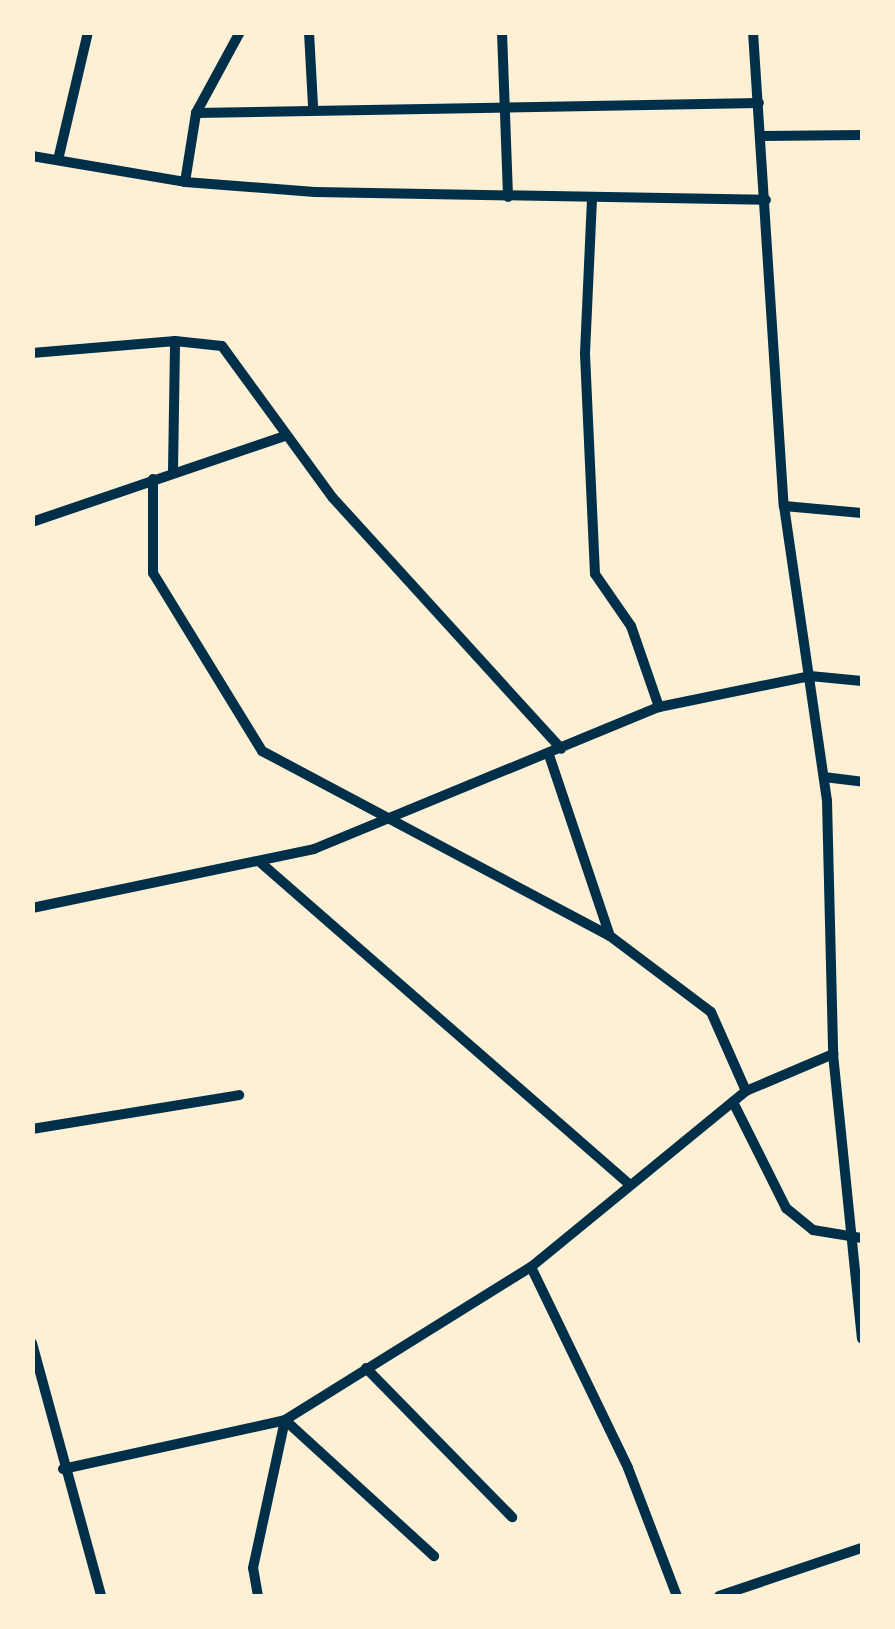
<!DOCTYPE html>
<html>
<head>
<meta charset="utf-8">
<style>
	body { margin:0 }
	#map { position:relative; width:895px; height:1629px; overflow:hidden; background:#fdf0d5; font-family:Karla,sans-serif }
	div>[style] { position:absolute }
	.minor>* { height:10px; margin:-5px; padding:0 5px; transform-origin:5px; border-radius:5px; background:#003049 }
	span { translate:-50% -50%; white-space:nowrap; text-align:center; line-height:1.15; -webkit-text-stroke:10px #fdf0d5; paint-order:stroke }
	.frame { position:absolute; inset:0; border:35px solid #fdf0d5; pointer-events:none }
</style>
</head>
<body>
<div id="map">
	<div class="minor">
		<i style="left:309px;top:32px;width:74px;rotate:86.9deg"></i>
		<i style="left:502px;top:32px;width:165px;rotate:87.9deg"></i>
		<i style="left:753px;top:32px;width:475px;rotate:86.3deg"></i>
		<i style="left:784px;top:506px;width:298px;rotate:81.7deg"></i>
		<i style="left:827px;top:801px;width:253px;rotate:88.6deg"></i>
		<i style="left:833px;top:1054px;width:286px;rotate:84.2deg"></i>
		<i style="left:196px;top:113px;width:563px;rotate:-1.02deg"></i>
		<i style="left:762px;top:136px;width:100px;rotate:-0.6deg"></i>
		<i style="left:32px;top:156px;width:155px;rotate:9.6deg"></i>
		<i style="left:185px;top:182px;width:130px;rotate:4.4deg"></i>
		<i style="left:315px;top:192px;width:451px;rotate:1deg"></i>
		<i style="left:58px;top:160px;width:131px;rotate:-76.8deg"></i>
		<i style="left:185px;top:182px;width:70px;rotate:-80.9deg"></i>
		<i style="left:196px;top:113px;width:92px;rotate:-61.5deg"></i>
		<i style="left:592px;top:199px;width:155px;rotate:92.6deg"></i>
		<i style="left:585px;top:354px;width:220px;rotate:87.4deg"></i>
		<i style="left:595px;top:574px;width:63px;rotate:55.3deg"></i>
		<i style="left:631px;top:626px;width:86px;rotate:70.9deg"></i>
		<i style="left:32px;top:353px;width:144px;rotate:-4.8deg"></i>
		<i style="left:175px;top:341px;width:47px;rotate:6.1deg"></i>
		<i style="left:222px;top:346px;width:188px;rotate:53.9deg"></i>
		<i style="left:333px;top:498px;width:339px;rotate:47.7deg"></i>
		<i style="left:173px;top:472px;width:131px;rotate:-89.1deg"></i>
		<i style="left:153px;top:479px;width:94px;rotate:90deg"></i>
		<i style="left:153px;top:573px;width:209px;rotate:58.5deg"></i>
		<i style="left:262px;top:751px;width:394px;rotate:28deg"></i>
		<i style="left:610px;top:936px;width:126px;rotate:37deg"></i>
		<i style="left:711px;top:1012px;width:86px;rotate:66.1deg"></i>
		<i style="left:784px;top:506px;width:78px;rotate:5.1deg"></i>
		<i style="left:32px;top:522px;width:267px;rotate:-18.8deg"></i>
		<i style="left:549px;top:755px;width:191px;rotate:71.4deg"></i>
		<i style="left:824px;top:777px;width:38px;rotate:7deg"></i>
		<i style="left:261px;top:863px;width:488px;rotate:41.1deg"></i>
		<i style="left:32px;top:908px;width:288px;rotate:-11.8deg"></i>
		<i style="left:314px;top:849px;width:373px;rotate:-22.4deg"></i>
		<i style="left:659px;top:707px;width:154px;rotate:-11.6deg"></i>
		<i style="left:810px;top:676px;width:52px;rotate:5.5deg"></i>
		<i style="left:733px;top:1102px;width:119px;rotate:63.4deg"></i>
		<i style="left:786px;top:1208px;width:35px;rotate:39deg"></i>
		<i style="left:813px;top:1230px;width:50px;rotate:9.3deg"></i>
		<i style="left:32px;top:1129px;width:210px;rotate:-9.3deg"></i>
		<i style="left:531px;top:1267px;width:223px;rotate:64.2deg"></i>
		<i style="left:628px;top:1468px;width:137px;rotate:69.1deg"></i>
		<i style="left:32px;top:1343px;width:262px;rotate:74.7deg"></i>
		<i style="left:366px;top:1368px;width:209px;rotate:45.6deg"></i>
		<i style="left:63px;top:1469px;width:227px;rotate:-12.4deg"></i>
		<i style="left:285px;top:1420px;width:290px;rotate:-31.9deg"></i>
		<i style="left:531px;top:1267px;width:278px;rotate:-39.3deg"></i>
		<i style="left:746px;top:1091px;width:95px;rotate:-23deg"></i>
		<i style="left:258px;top:1596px;width:28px;rotate:-100deg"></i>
		<i style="left:253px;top:1568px;width:151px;rotate:-77.8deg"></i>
		<i style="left:285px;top:1420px;width:202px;rotate:42.4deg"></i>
		<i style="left:719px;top:1596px;width:151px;rotate:-18.6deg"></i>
	</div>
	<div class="frame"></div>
</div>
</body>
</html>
